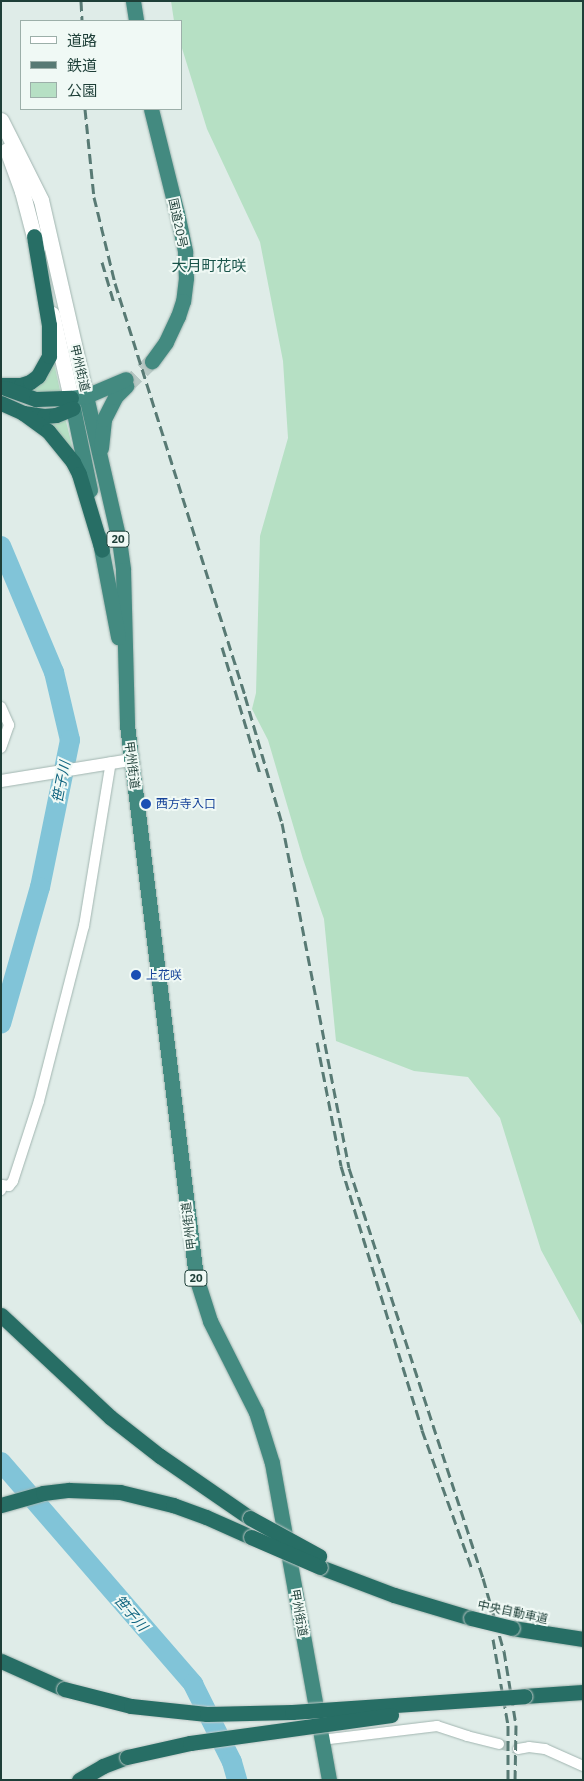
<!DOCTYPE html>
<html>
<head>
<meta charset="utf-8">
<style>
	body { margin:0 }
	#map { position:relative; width:584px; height:1781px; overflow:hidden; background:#dfece8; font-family:"IBM Plex Sans","Noto Sans JP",sans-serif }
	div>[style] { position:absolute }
	.green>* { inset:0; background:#b6e0c4 }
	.river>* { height:20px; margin:-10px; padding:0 10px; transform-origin:10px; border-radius:10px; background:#81c4d8 }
	.minor-tunnel>* { height:10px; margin-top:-5px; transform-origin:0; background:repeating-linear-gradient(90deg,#b8c9c5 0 10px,transparent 0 15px) }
	.trunk-tunnel>* { height:15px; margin-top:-7.5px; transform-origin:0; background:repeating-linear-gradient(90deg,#b8c9c5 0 15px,transparent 0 23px) }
	.roads { filter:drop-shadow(0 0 1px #a1b5b0) drop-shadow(0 0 1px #a1b5b0) }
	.minor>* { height:10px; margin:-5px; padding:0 5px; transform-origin:5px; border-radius:5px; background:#fff }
	.tertiary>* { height:12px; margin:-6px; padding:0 6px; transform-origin:6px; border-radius:6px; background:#fff }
	.secondary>* { height:15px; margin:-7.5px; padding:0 7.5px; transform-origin:7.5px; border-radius:7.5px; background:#fff }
	.trunk>* { height:15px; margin:-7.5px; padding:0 7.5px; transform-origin:7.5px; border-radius:7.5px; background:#438a80 }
	.motorway>* { height:15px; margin:-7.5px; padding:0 7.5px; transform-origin:7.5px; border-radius:7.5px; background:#276e65 }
	.rail>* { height:3px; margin-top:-1.5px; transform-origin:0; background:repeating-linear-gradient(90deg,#587a74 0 10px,transparent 0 15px) }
	.bridges { filter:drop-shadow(0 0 1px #c0c9c7) drop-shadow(0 0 1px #c0c9c7) }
	.motorway-bridge>* { height:15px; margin:-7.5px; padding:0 7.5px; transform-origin:7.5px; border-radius:7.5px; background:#276e65 }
	.dots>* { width:14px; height:14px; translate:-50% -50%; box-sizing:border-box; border:2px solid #f0f9f5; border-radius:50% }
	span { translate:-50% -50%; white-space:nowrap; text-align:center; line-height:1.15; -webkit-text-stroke:4px #f0f9f5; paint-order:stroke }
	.shield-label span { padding:1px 4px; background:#f0f9f5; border:1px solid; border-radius:4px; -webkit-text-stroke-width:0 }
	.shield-label { font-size:11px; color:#1e3f38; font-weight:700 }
	.street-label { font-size:12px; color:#1e3f38 }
	.transit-label { font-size:12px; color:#164399 }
	.left { translate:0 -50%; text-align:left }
	.water-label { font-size:14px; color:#126681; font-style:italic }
	.quarter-label { font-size:15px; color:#185349 }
	.frame { position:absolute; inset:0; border:2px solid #1e3f38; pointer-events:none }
	.legend { position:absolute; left:20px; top:20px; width:162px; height:90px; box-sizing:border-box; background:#f0f9f5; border:1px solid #9cafa9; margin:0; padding:6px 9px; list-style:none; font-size:15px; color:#1e3f38 }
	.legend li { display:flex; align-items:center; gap:10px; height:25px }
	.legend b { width:25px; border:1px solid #9cafa9 }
</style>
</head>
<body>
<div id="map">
	<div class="green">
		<i style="clip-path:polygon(171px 1px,583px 1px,583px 1327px,541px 1250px,500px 1118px,468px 1077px,414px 1071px,336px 1041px,324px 919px,303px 859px,268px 740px,252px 709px,256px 693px,260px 536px,288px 438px,283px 361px,260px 242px,207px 129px,181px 45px,181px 21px,174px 21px)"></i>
		<i style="clip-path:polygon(54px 363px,61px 395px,24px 392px,41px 382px)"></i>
		<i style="clip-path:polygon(65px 417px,73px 450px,47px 422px)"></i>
	</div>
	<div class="river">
		<i style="left:1px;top:546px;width:137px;rotate:67.2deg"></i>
		<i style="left:54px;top:672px;width:70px;rotate:76.8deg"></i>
		<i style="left:70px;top:740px;width:150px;rotate:101.5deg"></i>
		<i style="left:40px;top:887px;width:142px;rotate:105.9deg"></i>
		<i style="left:1px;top:1462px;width:294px;rotate:49.1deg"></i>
		<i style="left:193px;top:1684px;width:87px;rotate:63.4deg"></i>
		<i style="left:232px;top:1762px;width:19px;rotate:74deg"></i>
	</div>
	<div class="minor-tunnel">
		<i style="left:499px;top:1744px;width:20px;rotate:15deg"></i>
	</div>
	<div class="trunk-tunnel">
		<i style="left:126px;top:386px;width:36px;rotate:-44deg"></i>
	</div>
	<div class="roads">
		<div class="minor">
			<i style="left:1px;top:707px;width:20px;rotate:66deg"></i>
			<i style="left:9px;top:725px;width:24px;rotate:109deg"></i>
			<i style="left:1px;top:1190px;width:5px;rotate:-79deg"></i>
			<i style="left:2px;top:1185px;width:7px;rotate:8deg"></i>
			<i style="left:9px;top:1186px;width:6px;rotate:-51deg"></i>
			<i style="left:13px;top:1181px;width:84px;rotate:-72deg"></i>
			<i style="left:39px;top:1101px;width:181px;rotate:-75.6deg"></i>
			<i style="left:84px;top:926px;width:166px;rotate:-80.7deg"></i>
			<i style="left:321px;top:1740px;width:117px;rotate:-6.9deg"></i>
			<i style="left:437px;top:1726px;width:32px;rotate:18deg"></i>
			<i style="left:467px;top:1736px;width:33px;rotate:14deg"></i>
			<i style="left:518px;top:1749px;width:11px;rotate:-10deg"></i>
			<i style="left:529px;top:1747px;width:16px;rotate:7deg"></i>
			<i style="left:545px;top:1749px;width:42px;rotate:24.1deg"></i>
		</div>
		<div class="tertiary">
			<i style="left:1px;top:781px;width:132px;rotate:-9.2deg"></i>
		</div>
		<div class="secondary">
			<i style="left:1px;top:120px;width:89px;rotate:63.4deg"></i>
			<i style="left:41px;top:200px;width:201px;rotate:77.1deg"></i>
			<i style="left:7px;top:150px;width:44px;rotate:69.9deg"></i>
			<i style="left:22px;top:191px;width:59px;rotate:75.3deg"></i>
			<i style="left:52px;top:314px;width:86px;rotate:77.3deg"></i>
		</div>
		<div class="trunk">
			<i style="left:133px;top:1px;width:20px;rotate:81deg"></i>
			<i style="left:151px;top:109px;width:107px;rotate:76deg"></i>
			<i style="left:177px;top:213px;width:40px;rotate:78deg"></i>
			<i style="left:185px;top:252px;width:26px;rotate:88deg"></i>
			<i style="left:186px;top:278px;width:23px;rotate:97deg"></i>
			<i style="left:183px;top:301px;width:16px;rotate:108deg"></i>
			<i style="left:178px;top:316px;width:29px;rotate:115deg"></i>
			<i style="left:166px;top:342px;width:24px;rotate:126deg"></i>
			<i style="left:86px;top:396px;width:148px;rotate:77.1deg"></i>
			<i style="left:119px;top:540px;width:30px;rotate:82deg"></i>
			<i style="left:123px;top:570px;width:155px;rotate:88.5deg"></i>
			<i style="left:127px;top:725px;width:556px;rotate:82.87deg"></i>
			<i style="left:196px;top:1277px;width:46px;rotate:72.3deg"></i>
			<i style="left:210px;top:1321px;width:102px;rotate:63.2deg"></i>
			<i style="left:256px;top:1412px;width:53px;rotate:72.6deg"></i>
			<i style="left:272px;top:1463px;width:322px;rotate:79.8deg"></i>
			<i style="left:101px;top:448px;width:29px;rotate:-84deg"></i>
			<i style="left:104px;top:419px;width:25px;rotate:-63deg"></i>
			<i style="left:115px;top:397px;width:16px;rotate:-45deg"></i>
			<i style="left:90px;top:490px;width:94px;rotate:-101.7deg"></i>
			<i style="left:71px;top:398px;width:15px;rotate:-8deg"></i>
			<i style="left:86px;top:396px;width:43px;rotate:-23deg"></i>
			<i style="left:99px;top:537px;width:102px;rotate:79.2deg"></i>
		</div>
		<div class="motorway">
			<i style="left:1px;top:385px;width:20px"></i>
			<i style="left:21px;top:385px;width:9px;rotate:-18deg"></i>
			<i style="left:30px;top:382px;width:10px;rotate:-37deg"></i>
			<i style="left:38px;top:376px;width:23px;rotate:-61deg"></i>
			<i style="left:49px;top:356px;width:31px;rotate:-90deg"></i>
			<i style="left:49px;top:325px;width:90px;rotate:-99.6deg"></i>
			<i style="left:5px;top:388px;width:33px;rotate:20deg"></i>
			<i style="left:36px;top:399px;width:35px;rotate:-2deg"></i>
			<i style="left:1px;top:403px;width:24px;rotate:24deg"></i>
			<i style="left:23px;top:413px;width:21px;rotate:8deg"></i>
			<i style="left:44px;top:416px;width:12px;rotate:-5deg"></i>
			<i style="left:56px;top:415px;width:18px;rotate:-22deg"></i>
			<i style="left:23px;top:413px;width:31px;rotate:36deg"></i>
			<i style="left:48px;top:431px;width:40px;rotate:51deg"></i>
			<i style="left:73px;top:462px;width:13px;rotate:63deg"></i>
			<i style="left:79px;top:474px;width:79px;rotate:73.2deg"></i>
			<i style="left:1px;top:1315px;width:149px;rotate:43.1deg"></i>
			<i style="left:110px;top:1417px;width:63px;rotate:38deg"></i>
			<i style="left:160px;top:1456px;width:109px;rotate:34.6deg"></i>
			<i style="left:1px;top:1505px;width:44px;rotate:-15.9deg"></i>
			<i style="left:43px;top:1493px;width:26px;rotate:-7deg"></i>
			<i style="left:69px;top:1490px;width:51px;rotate:2.2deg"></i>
			<i style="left:120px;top:1492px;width:55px;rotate:13.8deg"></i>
			<i style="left:173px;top:1505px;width:35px;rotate:20deg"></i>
			<i style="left:206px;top:1517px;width:49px;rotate:24deg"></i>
			<i style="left:320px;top:1567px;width:79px;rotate:20.7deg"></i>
			<i style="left:394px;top:1595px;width:80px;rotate:16.6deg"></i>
			<i style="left:512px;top:1628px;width:72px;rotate:8.8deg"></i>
			<i style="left:1px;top:1661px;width:69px;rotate:24deg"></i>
			<i style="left:524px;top:1696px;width:59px;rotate:-3.9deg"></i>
			<i style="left:79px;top:1780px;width:28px;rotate:-30deg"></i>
			<i style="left:103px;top:1766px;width:26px;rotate:-21deg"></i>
		</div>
	</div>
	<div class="rail">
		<i style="left:81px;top:1px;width:20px;rotate:87deg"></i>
		<i style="left:85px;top:109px;width:88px;rotate:84.2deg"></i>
		<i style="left:94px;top:197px;width:89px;rotate:76.3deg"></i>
		<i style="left:115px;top:283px;width:433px;rotate:72.5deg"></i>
		<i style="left:245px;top:696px;width:132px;rotate:73.8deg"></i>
		<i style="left:282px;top:823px;width:351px;rotate:79deg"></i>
		<i style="left:349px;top:1168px;width:431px;rotate:71.9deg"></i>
		<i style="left:483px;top:1578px;width:76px;rotate:74deg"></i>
		<i style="left:504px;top:1651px;width:75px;rotate:80.8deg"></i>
		<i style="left:516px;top:1725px;width:55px;rotate:91deg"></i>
		<i style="left:102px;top:262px;width:43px;rotate:73.7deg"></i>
		<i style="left:222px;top:647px;width:133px;rotate:73.3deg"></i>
		<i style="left:317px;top:1042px;width:126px;rotate:79deg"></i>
		<i style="left:341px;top:1166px;width:276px;rotate:72.9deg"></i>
		<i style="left:422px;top:1430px;width:148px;rotate:70.2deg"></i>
		<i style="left:493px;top:1639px;width:87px;rotate:80.1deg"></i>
		<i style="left:508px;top:1725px;width:55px;rotate:90deg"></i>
	</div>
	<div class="bridges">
		<div class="motorway-bridge">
			<i style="left:250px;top:1518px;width:79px;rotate:28.8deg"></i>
			<i style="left:251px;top:1537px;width:75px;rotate:23.5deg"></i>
			<i style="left:471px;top:1618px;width:42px;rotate:13.7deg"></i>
			<i style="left:64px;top:1689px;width:69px;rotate:14.2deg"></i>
			<i style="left:131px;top:1706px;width:76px;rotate:6deg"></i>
			<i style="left:207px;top:1714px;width:85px;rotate:-1.3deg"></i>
			<i style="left:292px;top:1712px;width:233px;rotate:-3.9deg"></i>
			<i style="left:127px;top:1757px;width:65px;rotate:-12.5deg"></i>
			<i style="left:190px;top:1743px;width:203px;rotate:-7.9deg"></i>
		</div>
	</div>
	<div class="dots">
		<i style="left:146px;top:804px;background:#1a4fb4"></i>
		<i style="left:136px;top:975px;background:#1a4fb4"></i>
	</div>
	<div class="shield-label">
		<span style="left:118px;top:539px">20</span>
		<span style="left:196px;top:1278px">20</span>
	</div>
	<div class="street-label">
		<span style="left:178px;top:223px;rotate:78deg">国道20号</span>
		<span style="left:80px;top:368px;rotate:77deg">甲州街道</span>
		<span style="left:132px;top:765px;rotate:83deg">甲州街道</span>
		<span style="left:189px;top:1226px;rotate:-97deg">甲州街道</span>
		<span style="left:513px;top:1612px;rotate:12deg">中央自動車道</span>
		<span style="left:299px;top:1613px;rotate:80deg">甲州街道</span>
	</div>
	<div class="transit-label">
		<span class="left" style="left:156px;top:804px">西方寺入口</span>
		<span class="left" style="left:146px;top:975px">上花咲</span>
	</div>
	<div class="water-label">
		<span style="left:61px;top:782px;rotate:-79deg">笹子川</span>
		<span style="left:131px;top:1613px;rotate:49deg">笹子川</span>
	</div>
	<div class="quarter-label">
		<span style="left:209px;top:266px">大月町花咲</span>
	</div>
	<div class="frame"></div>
	<ul class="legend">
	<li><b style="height:6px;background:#fff"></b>道路</li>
	<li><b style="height:6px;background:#587a74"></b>鉄道</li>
	<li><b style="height:14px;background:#b6e0c4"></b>公園</li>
	</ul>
</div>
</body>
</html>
